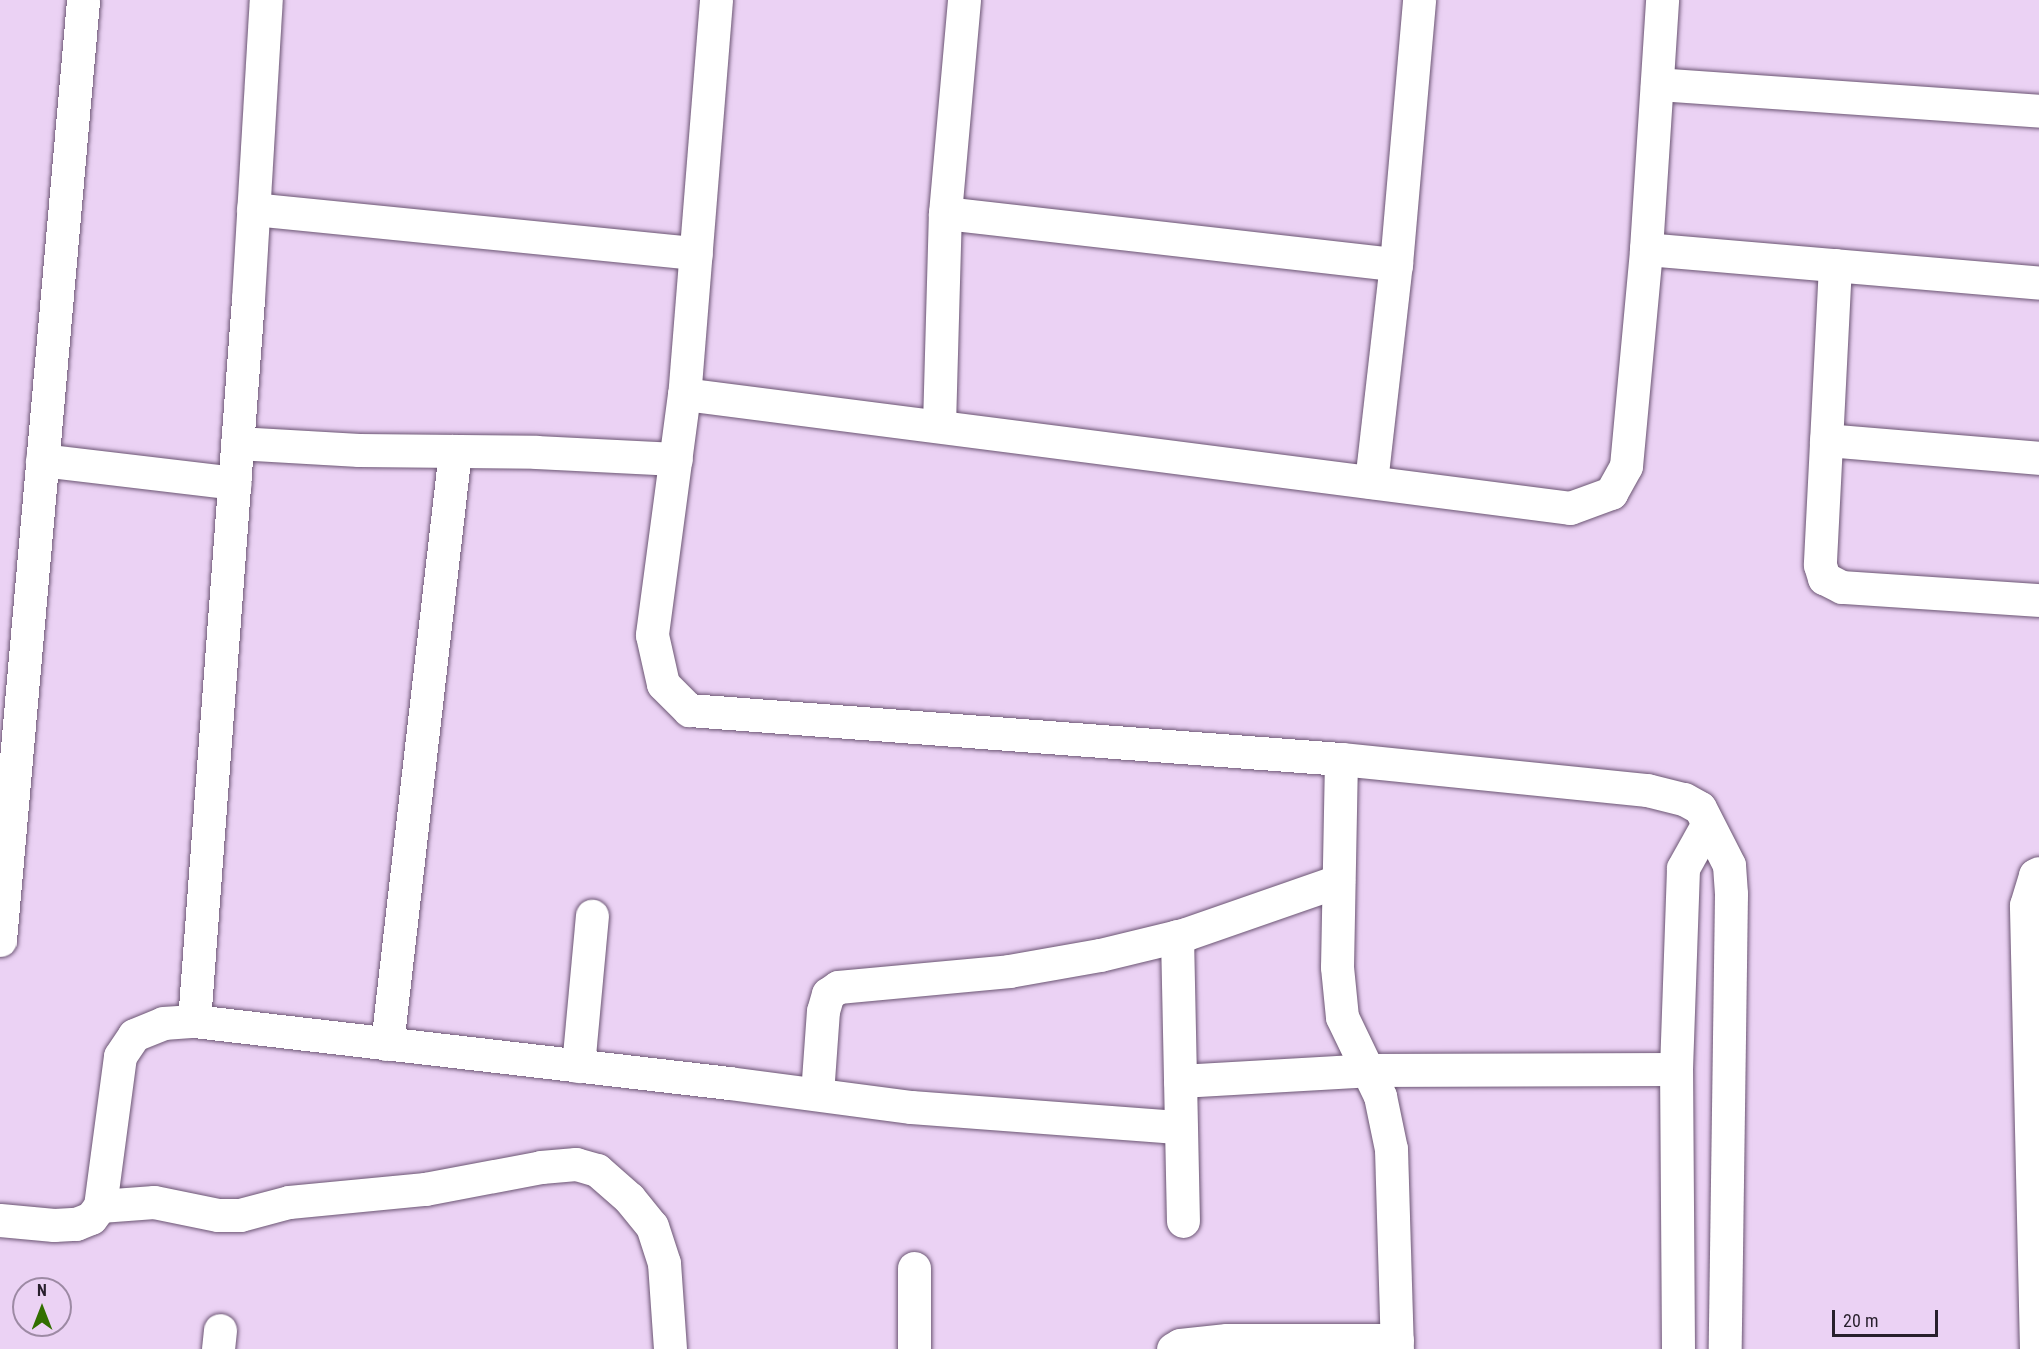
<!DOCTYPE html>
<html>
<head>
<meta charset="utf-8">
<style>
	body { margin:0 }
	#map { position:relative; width:2039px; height:1349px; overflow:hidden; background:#ebd2f4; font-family:"Roboto Condensed",sans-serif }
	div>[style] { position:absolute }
	.roads { filter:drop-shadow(0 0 2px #6b5573) drop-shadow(0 0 2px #6b5573) }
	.minor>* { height:33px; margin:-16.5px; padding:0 16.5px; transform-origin:16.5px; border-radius:16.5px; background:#fff }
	span { translate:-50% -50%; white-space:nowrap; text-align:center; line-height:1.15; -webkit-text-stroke:4.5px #ebd2f4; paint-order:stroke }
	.north { position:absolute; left:12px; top:1277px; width:60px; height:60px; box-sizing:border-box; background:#ebd2f4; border:2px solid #9d8aa4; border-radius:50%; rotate:0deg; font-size:16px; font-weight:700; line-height:24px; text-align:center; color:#281f2c }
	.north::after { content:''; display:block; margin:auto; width:21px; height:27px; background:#326f00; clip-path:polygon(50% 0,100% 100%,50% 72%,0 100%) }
	.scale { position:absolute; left:1832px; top:1310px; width:106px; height:27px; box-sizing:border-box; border:3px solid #281f2c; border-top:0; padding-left:8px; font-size:18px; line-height:21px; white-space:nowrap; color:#281f2c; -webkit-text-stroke:4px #ebd2f4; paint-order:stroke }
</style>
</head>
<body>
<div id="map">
	<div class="roads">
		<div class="minor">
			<i style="left:716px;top:0;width:395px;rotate:94.6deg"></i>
			<i style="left:684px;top:394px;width:243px;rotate:97.6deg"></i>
			<i style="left:652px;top:635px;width:50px;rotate:77.3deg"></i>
			<i style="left:663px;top:684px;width:37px;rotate:45deg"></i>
			<i style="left:689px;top:710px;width:654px;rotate:4.3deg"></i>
			<i style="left:1341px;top:759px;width:308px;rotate:5.8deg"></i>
			<i style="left:1647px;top:790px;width:38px;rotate:14deg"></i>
			<i style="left:1684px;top:799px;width:18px;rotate:29deg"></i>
			<i style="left:1700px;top:808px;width:64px;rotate:63deg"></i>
			<i style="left:1729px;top:865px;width:29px;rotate:86deg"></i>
			<i style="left:1731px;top:894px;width:455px;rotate:90.8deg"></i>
			<i style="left:1657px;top:84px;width:383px;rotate:4deg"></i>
			<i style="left:253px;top:209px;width:445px;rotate:5.7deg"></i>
			<i style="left:945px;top:213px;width:454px;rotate:6.5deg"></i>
			<i style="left:1646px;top:249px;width:394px;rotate:4.9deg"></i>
			<i style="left:1835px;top:265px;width:300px;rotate:92.9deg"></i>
			<i style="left:1820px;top:565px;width:14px;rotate:73deg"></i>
			<i style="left:1824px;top:578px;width:20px;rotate:27deg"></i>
			<i style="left:1842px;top:587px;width:197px;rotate:3.8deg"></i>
			<i style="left:684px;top:394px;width:893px;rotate:7.33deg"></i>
			<i style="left:1570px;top:508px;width:44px;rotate:-20.1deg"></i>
			<i style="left:1611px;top:493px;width:31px;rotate:-61deg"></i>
			<i style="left:1626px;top:466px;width:218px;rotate:-84.7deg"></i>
			<i style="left:1646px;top:249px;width:250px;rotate:-86.3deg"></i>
			<i style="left:939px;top:425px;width:212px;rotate:-88.4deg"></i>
			<i style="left:945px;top:213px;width:214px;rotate:-84.9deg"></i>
			<i style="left:1826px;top:440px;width:214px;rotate:4.8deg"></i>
			<i style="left:237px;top:443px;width:122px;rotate:3.3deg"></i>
			<i style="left:359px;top:450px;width:177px;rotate:0.6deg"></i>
			<i style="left:536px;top:452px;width:140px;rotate:2.9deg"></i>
			<i style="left:42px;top:460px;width:194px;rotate:6.8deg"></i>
			<i style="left:1371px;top:482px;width:219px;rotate:-83.5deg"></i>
			<i style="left:1396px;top:264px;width:265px;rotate:-85deg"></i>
			<i style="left:1341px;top:759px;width:208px;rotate:91.1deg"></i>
			<i style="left:1337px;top:967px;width:50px;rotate:84.3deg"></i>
			<i style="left:1342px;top:1017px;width:88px;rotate:64.3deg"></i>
			<i style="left:1380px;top:1096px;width:54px;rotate:78.3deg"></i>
			<i style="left:1391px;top:1149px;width:200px;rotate:88.3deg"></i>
			<i style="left:1177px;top:936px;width:285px;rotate:88.8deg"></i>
			<i style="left:0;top:940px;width:944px;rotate:-84.95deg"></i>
			<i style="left:194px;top:1021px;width:724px;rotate:-85.72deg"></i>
			<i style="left:248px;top:299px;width:300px;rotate:-86.6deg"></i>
			<i style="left:387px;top:1044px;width:597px;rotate:-83.46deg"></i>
			<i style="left:578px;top:1066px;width:151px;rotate:-84.7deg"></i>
			<i style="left:1180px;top:1081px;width:188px;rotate:-3.3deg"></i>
			<i style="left:1368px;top:1070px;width:308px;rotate:-0.2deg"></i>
			<i style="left:817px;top:1094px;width:83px;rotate:-85.9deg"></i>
			<i style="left:823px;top:1011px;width:18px;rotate:-74deg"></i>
			<i style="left:828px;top:994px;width:12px;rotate:-35deg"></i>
			<i style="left:838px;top:987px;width:172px;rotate:-5.3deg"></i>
			<i style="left:1009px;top:971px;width:92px;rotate:-10deg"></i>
			<i style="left:1100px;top:955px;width:89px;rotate:-13.7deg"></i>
			<i style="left:1186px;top:934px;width:161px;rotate:-19.2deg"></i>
			<i style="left:100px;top:1206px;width:54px;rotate:-4.2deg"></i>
			<i style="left:154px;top:1202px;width:65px;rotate:11.5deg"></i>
			<i style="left:218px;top:1215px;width:22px"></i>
			<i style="left:240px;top:1215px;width:51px;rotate:-14.9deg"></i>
			<i style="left:289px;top:1202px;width:137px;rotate:-5.5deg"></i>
			<i style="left:425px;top:1189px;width:118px;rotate:-10.7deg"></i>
			<i style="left:541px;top:1167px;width:35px;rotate:-5deg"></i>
			<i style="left:576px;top:1164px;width:22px;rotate:16deg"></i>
			<i style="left:597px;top:1170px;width:43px;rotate:41.2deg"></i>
			<i style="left:629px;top:1198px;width:36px;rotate:51deg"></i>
			<i style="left:652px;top:1226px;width:39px;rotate:72deg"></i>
			<i style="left:664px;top:1263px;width:86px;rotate:86deg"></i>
			<i style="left:0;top:1220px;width:54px;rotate:5.3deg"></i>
			<i style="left:54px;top:1225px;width:22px;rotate:-3deg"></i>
			<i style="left:76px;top:1224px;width:16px;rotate:-22deg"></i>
			<i style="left:91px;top:1218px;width:15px;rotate:-53deg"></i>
			<i style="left:100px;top:1206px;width:151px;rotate:-82.4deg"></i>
			<i style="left:120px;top:1056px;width:25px;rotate:-56deg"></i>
			<i style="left:134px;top:1035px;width:31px;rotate:-22deg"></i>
			<i style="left:163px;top:1023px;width:31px;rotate:-4deg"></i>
			<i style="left:194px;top:1021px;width:539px;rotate:6.61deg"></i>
			<i style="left:729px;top:1083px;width:184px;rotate:7.5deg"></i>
			<i style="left:911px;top:1107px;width:270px;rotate:4.3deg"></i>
			<i style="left:914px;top:1268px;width:81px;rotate:90deg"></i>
			<i style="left:218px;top:1349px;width:19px;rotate:-84deg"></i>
			<i style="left:1173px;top:1349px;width:8px;rotate:-30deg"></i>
			<i style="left:1180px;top:1345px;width:47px;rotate:-6.1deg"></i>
			<i style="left:1227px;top:1340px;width:170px"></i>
			<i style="left:1678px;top:1349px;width:280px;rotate:-90.4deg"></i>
			<i style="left:1676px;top:1069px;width:201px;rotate:-88deg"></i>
			<i style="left:1683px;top:868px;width:49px;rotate:-60.8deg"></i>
			<i style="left:2036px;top:1349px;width:444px;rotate:-91.3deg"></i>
			<i style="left:2026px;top:905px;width:31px;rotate:-73deg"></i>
			<i style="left:2035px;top:875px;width:4px;rotate:-27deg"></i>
		</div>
	</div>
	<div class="north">N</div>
	<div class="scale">20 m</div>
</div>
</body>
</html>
